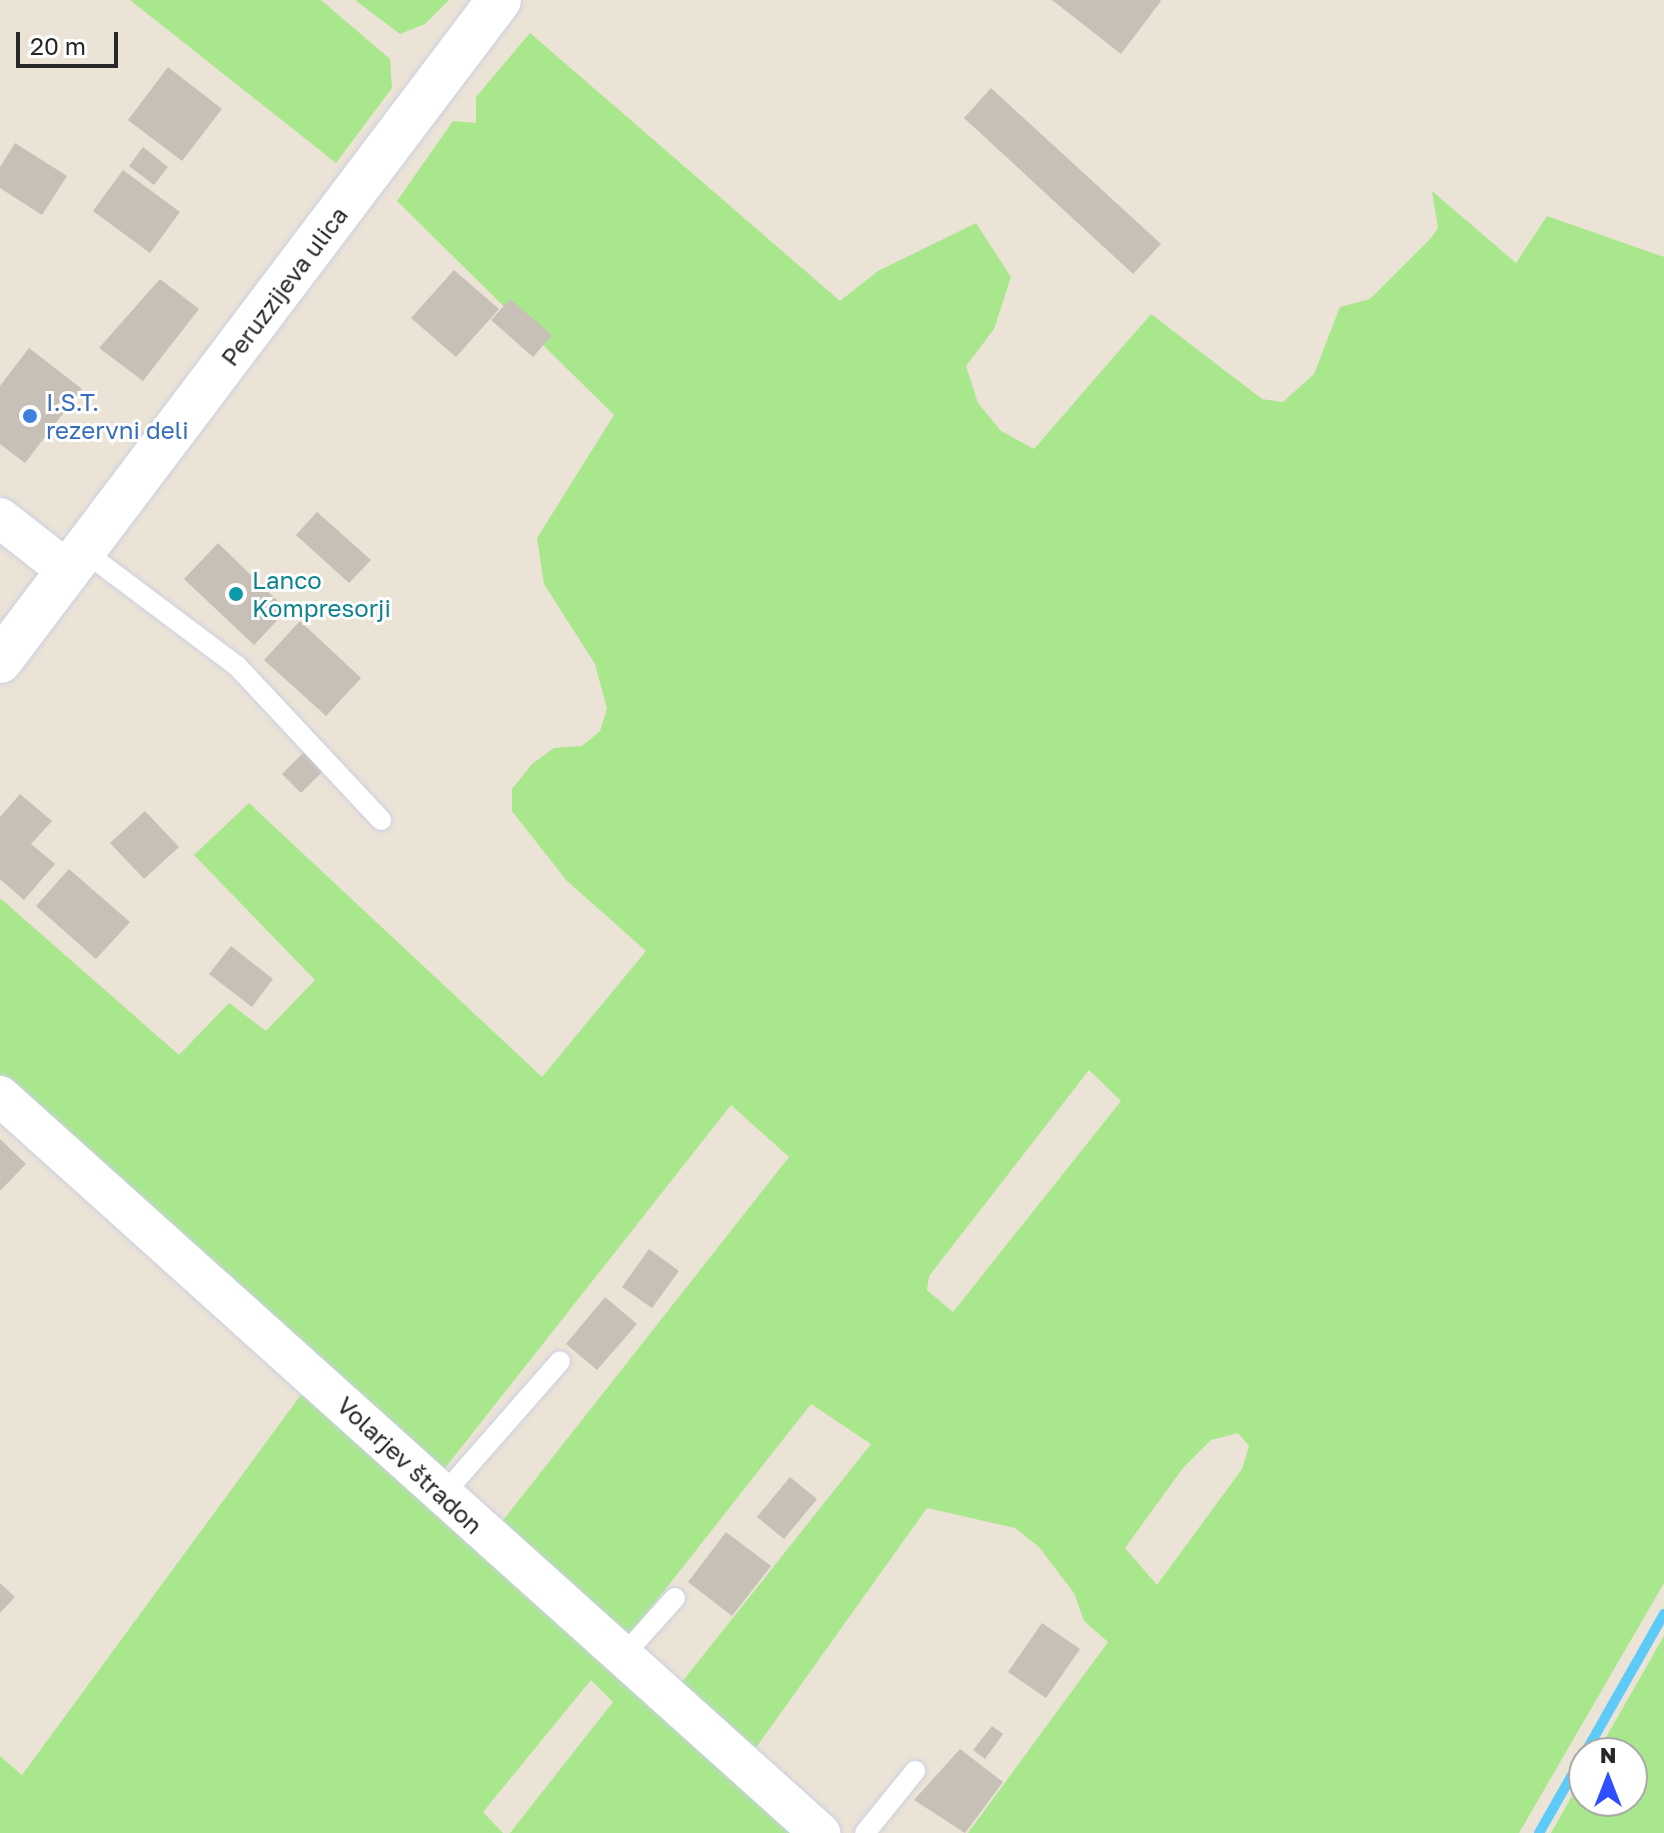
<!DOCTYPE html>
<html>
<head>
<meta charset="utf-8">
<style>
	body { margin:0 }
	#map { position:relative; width:1664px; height:1833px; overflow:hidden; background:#ebe3d6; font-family:"Golos Text",sans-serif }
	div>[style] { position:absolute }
	.green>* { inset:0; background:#a9e78d }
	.stream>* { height:10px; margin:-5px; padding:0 5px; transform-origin:5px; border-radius:5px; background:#5ecaf8 }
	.building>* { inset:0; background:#c6c0b6 }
	.roads { filter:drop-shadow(0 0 2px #cbcfe2) drop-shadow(0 0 2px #cbcfe2) }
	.service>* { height:20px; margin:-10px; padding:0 10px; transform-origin:10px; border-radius:10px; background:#fff }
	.minor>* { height:40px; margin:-20px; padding:0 20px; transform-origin:20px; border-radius:20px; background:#fff }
	.secondary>* { height:44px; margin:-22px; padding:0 22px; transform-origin:22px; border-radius:22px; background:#fff }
	.dots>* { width:22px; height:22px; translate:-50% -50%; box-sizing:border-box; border:4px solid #fff; border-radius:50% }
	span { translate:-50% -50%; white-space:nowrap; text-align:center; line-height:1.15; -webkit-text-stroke:6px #fff; paint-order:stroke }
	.street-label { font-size:24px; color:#272727 }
	.shop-label { font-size:24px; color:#366cbe }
	.left { translate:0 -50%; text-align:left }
	.culture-label { font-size:24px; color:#0d838f }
	.north { position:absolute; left:1568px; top:1737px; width:80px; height:80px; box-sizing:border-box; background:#fff; border:2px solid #a9a9a9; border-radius:50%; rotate:0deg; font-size:22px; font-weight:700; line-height:32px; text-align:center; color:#272727 }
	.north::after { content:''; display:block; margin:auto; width:28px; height:36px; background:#2f4fff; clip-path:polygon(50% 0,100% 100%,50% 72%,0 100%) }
	.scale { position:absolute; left:16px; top:32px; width:102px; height:36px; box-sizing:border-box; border:4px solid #272727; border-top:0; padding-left:10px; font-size:24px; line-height:28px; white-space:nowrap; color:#272727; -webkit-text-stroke:6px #fff; paint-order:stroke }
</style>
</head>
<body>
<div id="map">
	<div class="green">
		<i style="clip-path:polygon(130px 0,321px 0,390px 59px,392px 88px,336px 163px)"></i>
		<i style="clip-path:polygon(355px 0,449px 0,425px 24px,400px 34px)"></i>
		<i style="clip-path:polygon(evenodd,530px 33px,840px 301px,878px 271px,976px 223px,1011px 277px,994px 329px,966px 366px,978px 403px,1001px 431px,1034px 449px,1151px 314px,1262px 399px,1283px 402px,1314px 374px,1340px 307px,1370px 299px,1431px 238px,1438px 228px,1432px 191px,1516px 263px,1547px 216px,1664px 257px,1664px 1583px,1519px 1833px,968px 1833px,1108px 1642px,1084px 1621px,1074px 1593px,1039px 1547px,1015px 1528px,927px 1508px,755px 1749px,670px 1697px,871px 1444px,811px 1404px,624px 1642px,493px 1533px,789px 1157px,731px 1105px,438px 1477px,0 1081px,0 898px,179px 1055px,229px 1003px,266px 1031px,315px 980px,194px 855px,249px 803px,542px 1077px,646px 951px,566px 880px,512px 811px,512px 789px,532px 764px,554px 748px,582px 746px,600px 731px,607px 709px,595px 664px,544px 584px,537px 538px,614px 415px,397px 201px,453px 121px,476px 123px,476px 97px,530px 33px,1089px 1070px,1121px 1101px,953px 1312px,927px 1290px,929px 1276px,1089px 1070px,530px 33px,1238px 1433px,1249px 1446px,1242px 1469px,1157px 1585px,1125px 1548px,1183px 1468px,1211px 1440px,1238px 1433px)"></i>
		<i style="clip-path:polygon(311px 1381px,809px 1833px,510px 1833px,613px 1702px,591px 1680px,483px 1812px,503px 1833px,0 1833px,0 1756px,22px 1775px)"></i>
		<i style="clip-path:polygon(1664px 1636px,1664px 1833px,1551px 1833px,1584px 1775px,1584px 1801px,1632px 1801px,1632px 1753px,1597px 1753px)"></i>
	</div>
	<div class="stream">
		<i style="left:1585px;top:1753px;width:160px;rotate:-60.4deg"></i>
		<i style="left:1539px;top:1833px;width:91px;rotate:-60.3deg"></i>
	</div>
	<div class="building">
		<i style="clip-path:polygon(1052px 0,1160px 0,1161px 1px,1121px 54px)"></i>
		<i style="clip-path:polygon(168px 67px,222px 109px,182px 161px,128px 120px)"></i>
		<i style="clip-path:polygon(991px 88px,1161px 244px,1133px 274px,964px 118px)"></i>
		<i style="clip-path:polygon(15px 143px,67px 176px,42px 215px,0 188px,0 167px)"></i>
		<i style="clip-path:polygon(143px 147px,168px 167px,154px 185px,129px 166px)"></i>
		<i style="clip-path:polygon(123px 170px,180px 212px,150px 253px,93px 211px)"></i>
		<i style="clip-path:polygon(454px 270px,499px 309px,456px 357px,411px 318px)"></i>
		<i style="clip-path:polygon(160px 279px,199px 309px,143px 381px,99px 348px)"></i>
		<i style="clip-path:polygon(510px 299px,552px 335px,533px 357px,491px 320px)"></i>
		<i style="clip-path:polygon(29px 348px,82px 389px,25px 463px,0 444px,0 386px)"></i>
		<i style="clip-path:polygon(317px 512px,371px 560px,349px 583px,296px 535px)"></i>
		<i style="clip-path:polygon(218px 543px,287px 610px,254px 645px,184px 579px)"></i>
		<i style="clip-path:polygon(300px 621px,361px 678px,326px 716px,264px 660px)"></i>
		<i style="clip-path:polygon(308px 748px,327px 767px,301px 793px,282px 774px)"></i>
		<i style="clip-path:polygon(20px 794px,52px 821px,31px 844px,55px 864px,24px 900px,0 879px,0 817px)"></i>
		<i style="clip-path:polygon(145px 811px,179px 847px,144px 879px,110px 843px)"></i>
		<i style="clip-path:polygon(69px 869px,130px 922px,96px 959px,36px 906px)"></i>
		<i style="clip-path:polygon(231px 946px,273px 979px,252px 1007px,209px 974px)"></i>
		<i style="clip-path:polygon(0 1139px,26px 1164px,0 1191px)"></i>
		<i style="clip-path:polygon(649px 1249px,679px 1271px,652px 1308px,622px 1287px)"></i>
		<i style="clip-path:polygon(605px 1297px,637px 1324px,597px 1370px,566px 1344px)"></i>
		<i style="clip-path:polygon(790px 1477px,817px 1499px,784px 1539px,757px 1517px)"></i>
		<i style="clip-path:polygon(726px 1532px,771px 1566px,732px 1616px,688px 1582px)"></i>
		<i style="clip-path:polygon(0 1583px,15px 1597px,0 1613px)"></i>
		<i style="clip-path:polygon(1042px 1623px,1080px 1649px,1046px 1698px,1008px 1672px)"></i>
		<i style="clip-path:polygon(992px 1726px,1003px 1734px,985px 1759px,973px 1750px)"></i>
		<i style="clip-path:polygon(960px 1749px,1003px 1782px,965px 1833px,914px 1800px)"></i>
	</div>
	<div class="roads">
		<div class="service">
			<i style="left:85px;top:552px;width:190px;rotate:36.9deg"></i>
			<i style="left:237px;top:666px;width:211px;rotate:46.9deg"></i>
			<i style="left:442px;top:1496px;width:179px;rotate:-48.8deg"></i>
			<i style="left:620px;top:1659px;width:82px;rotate:-48deg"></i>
			<i style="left:865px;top:1833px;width:80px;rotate:-51.1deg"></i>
		</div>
		<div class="minor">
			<i style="left:0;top:518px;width:88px;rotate:38deg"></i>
			<i style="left:0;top:1096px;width:1103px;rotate:41.95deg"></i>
		</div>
		<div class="secondary">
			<i style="left:0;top:661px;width:828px;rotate:-52.95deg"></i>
		</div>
	</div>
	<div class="dots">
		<i style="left:30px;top:416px;background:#3f7fe0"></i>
		<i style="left:236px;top:594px;background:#0f9aa8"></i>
	</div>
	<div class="street-label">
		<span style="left:284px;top:286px;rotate:-53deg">Peruzzijeva ulica</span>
		<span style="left:410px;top:1465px;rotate:43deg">Volarjev štradon</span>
	</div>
	<div class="shop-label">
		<span class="left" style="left:46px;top:416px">I.S.T.<br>rezervni deli</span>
	</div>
	<div class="culture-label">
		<span class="left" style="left:252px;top:594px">Lanco<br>Kompresorji</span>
	</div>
	<div class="north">N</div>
	<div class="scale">20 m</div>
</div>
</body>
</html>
